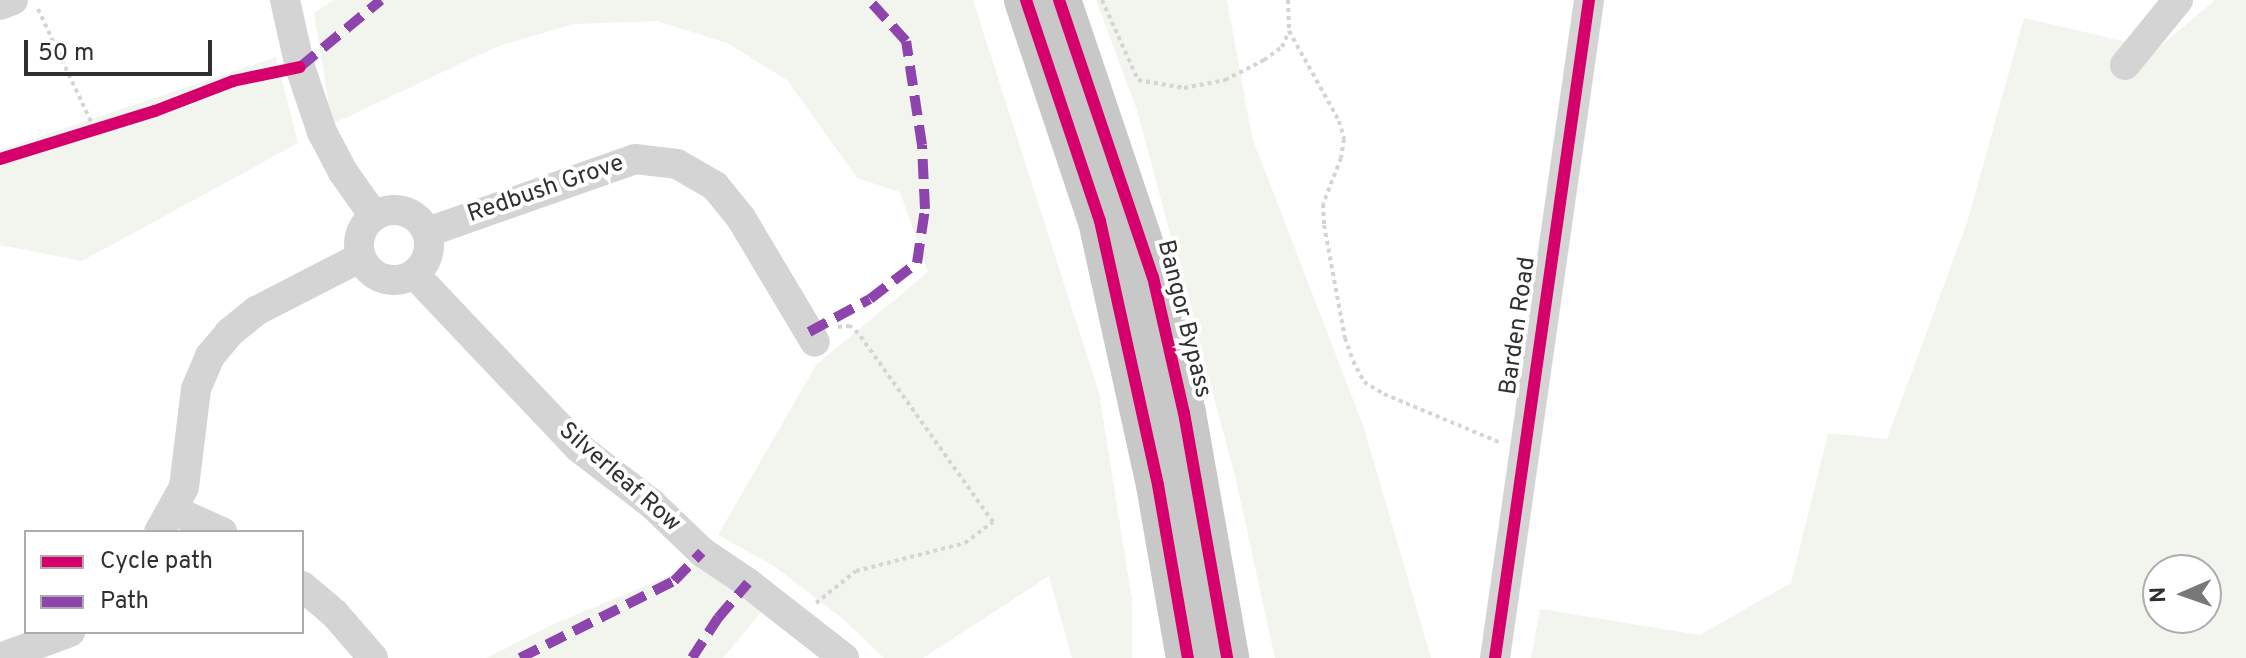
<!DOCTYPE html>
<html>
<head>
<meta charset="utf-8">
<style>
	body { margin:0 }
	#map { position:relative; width:2246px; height:658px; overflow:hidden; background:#fff; font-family:Overpass,sans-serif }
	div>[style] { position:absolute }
	.green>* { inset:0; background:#f1f5ed }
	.path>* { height:4px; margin-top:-2px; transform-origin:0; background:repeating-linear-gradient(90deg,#d4d4d4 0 4px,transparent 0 8px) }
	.street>* { height:30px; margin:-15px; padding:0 15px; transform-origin:15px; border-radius:15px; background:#d4d4d4 }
	.street>.ring { margin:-15px; padding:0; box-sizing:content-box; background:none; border:30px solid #d4d4d4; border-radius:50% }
	.primary>* { height:44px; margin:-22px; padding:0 22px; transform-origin:22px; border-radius:22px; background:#c8c8c8 }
	.quiet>* { height:10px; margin-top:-5px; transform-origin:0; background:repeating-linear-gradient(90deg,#8e44ad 0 20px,transparent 0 30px) }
	.cycleway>* { height:12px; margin:-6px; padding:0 6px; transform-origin:6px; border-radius:6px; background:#d6006c }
	span { translate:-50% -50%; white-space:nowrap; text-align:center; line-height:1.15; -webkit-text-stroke:8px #fff; paint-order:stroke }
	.street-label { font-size:24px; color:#303030 }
	.legend { position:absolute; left:24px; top:530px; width:280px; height:104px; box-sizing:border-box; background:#fff; border:2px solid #acacac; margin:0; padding:10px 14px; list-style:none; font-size:24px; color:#303030 }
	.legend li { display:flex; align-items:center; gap:16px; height:40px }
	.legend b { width:40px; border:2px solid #acacac }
	.north { position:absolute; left:2142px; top:554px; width:80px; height:80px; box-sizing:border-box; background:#fff; border:2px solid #acacac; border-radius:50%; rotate:268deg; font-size:22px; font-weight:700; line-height:32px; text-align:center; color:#303030 }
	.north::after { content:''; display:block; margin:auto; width:28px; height:36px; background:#787878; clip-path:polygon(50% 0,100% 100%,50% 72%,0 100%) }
	.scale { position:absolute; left:24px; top:40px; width:188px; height:36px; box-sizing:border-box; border:4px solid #303030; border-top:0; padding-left:10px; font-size:24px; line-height:28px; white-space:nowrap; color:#303030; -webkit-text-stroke:6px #fff; paint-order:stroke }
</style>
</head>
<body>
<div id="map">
	<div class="green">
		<i style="clip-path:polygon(334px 0,973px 0,1099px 393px,1132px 600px,1132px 658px,1072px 658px,1049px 576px,923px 658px,884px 658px,842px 618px,774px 566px,718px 535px,816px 365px,928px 272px,900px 192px,857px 178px,787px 80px,727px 43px,657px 21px,573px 24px,496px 47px,332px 124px,314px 13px)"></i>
		<i style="clip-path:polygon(1096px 0,1227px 0,1252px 137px,1364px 428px,1431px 658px,1275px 658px,1235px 476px,1137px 110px)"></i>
		<i style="clip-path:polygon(evenodd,2215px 0,2246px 0,2246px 658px,1531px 658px,1540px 609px,1700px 635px,1791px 583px,1828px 433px,1887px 439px,1967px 223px,2024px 18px,2157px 49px,2215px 0,2158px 570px,2206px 570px,2206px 618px,2158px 618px,2158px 570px)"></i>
		<i style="clip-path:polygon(276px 57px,298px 143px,82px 261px,0 245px,0 150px)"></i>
		<i style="clip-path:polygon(696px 565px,761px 612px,723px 658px,487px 658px,556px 623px)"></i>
	</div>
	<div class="path">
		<i style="left:1102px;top:0;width:88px;rotate:65.8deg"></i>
		<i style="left:1138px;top:80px;width:47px;rotate:9.9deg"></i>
		<i style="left:1184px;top:88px;width:42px;rotate:-11deg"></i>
		<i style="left:1225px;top:80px;width:44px;rotate:-27.1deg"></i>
		<i style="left:1264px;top:60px;width:22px;rotate:-36deg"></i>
		<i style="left:1282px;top:47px;width:17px;rotate:-66deg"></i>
		<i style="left:1288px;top:0;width:31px;rotate:88deg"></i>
		<i style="left:1289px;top:31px;width:103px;rotate:60.9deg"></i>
		<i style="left:1339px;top:121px;width:19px;rotate:74deg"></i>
		<i style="left:1344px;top:139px;width:19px;rotate:99deg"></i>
		<i style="left:1341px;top:158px;width:49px;rotate:111.4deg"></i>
		<i style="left:1323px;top:204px;width:21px;rotate:87deg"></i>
		<i style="left:1324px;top:225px;width:115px;rotate:79.5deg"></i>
		<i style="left:1345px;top:338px;width:24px;rotate:71deg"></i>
		<i style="left:1353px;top:361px;width:24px;rotate:62deg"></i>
		<i style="left:1364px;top:382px;width:23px;rotate:31deg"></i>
		<i style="left:1384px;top:394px;width:125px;rotate:22.7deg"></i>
		<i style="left:38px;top:9px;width:134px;rotate:64.8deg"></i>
		<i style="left:816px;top:603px;width:51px;rotate:-38.7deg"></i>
		<i style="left:856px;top:571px;width:113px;rotate:-14.4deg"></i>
		<i style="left:965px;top:543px;width:35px;rotate:-37deg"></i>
		<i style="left:993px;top:522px;width:232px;rotate:-125.5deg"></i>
		<i style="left:858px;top:333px;width:11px;rotate:-139deg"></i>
		<i style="left:850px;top:326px;width:14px;rotate:176deg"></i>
	</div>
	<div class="street">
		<i style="left:285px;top:0;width:69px;rotate:77.4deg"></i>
		<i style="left:300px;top:67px;width:69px;rotate:71.3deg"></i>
		<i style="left:322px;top:132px;width:45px;rotate:62.3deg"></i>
		<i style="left:343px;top:172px;width:54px;rotate:54.8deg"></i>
		<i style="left:0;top:5px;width:14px;rotate:-21deg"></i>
		<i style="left:2125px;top:65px;width:84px;rotate:-50.8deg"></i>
		<i class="ring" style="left:359px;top:210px;width:40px;height:40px"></i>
		<i style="left:428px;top:232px;width:219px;rotate:-19.4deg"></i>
		<i style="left:635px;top:159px;width:42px;rotate:6.8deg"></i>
		<i style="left:677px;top:164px;width:44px;rotate:30.1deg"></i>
		<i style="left:715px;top:186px;width:41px;rotate:50.9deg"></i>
		<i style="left:741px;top:218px;width:144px;rotate:59.2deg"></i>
		<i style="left:415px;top:275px;width:237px;rotate:46.5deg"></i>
		<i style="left:578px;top:447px;width:93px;rotate:37.6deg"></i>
		<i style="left:652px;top:504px;width:69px;rotate:43.8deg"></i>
		<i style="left:702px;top:552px;width:55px;rotate:34deg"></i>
		<i style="left:748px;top:583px;width:122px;rotate:38deg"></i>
		<i style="left:173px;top:510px;width:54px;rotate:24.2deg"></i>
		<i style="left:159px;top:532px;width:51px;rotate:-60.9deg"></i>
		<i style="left:184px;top:487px;width:99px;rotate:-83deg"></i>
		<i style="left:196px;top:389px;width:36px;rotate:-67deg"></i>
		<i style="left:210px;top:356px;width:30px;rotate:-50deg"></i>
		<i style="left:229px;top:333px;width:35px;rotate:-39deg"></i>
		<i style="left:256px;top:311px;width:118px;rotate:-27.2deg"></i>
		<i style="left:302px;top:586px;width:43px;rotate:40.3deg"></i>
		<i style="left:335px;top:614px;width:58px;rotate:49.2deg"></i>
		<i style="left:0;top:658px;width:75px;rotate:-20.4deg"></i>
		<i style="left:1495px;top:658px;width:665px;rotate:-81.87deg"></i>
	</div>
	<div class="primary">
		<i style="left:1026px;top:0;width:233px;rotate:71.5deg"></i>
		<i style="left:1100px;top:221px;width:270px;rotate:77.6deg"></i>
		<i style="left:1158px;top:485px;width:176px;rotate:80.2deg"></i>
		<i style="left:1059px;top:0;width:293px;rotate:71.3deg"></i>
		<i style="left:1153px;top:277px;width:139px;rotate:77.2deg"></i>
		<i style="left:1184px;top:413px;width:249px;rotate:80deg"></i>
	</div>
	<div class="quiet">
		<i style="left:300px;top:67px;width:105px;rotate:-39.6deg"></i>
		<i style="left:809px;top:332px;width:69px;rotate:-28.4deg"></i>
		<i style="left:870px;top:299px;width:59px;rotate:-37.5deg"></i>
		<i style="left:917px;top:263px;width:55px;rotate:-81.6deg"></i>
		<i style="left:925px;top:209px;width:64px;rotate:-92.7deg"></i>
		<i style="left:922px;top:145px;width:105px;rotate:-98.7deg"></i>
		<i style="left:906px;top:41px;width:55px;rotate:-132.1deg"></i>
		<i style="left:520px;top:658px;width:172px;rotate:-26.6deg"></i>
		<i style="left:674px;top:581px;width:40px;rotate:-46deg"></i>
		<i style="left:692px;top:658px;width:48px;rotate:-57deg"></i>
		<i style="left:718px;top:618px;width:46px;rotate:-49.4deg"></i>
	</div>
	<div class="cycleway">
		<i style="left:1026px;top:0;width:233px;rotate:71.5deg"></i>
		<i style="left:1100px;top:221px;width:270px;rotate:77.6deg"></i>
		<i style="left:1158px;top:485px;width:176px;rotate:80.2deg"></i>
		<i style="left:1059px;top:0;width:293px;rotate:71.3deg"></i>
		<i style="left:1153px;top:277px;width:139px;rotate:77.2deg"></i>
		<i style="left:1184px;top:413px;width:249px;rotate:80deg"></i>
		<i style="left:0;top:159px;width:162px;rotate:-17.2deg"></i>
		<i style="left:155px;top:111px;width:84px;rotate:-21deg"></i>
		<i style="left:233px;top:81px;width:68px;rotate:-11.8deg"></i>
		<i style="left:1495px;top:658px;width:665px;rotate:-81.87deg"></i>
	</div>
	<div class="street-label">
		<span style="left:546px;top:190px;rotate:-19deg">Redbush Grove</span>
		<span style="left:1183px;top:319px;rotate:76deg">Bangor Bypass</span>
		<span style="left:1519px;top:326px;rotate:-82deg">Barden Road</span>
		<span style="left:619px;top:478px;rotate:41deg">Silverleaf Row</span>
	</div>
	<ul class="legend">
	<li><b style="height:10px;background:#d6006c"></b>Cycle path</li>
	<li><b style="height:10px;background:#8e44ad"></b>Path</li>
	</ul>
	<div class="north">N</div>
	<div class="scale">50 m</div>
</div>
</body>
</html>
